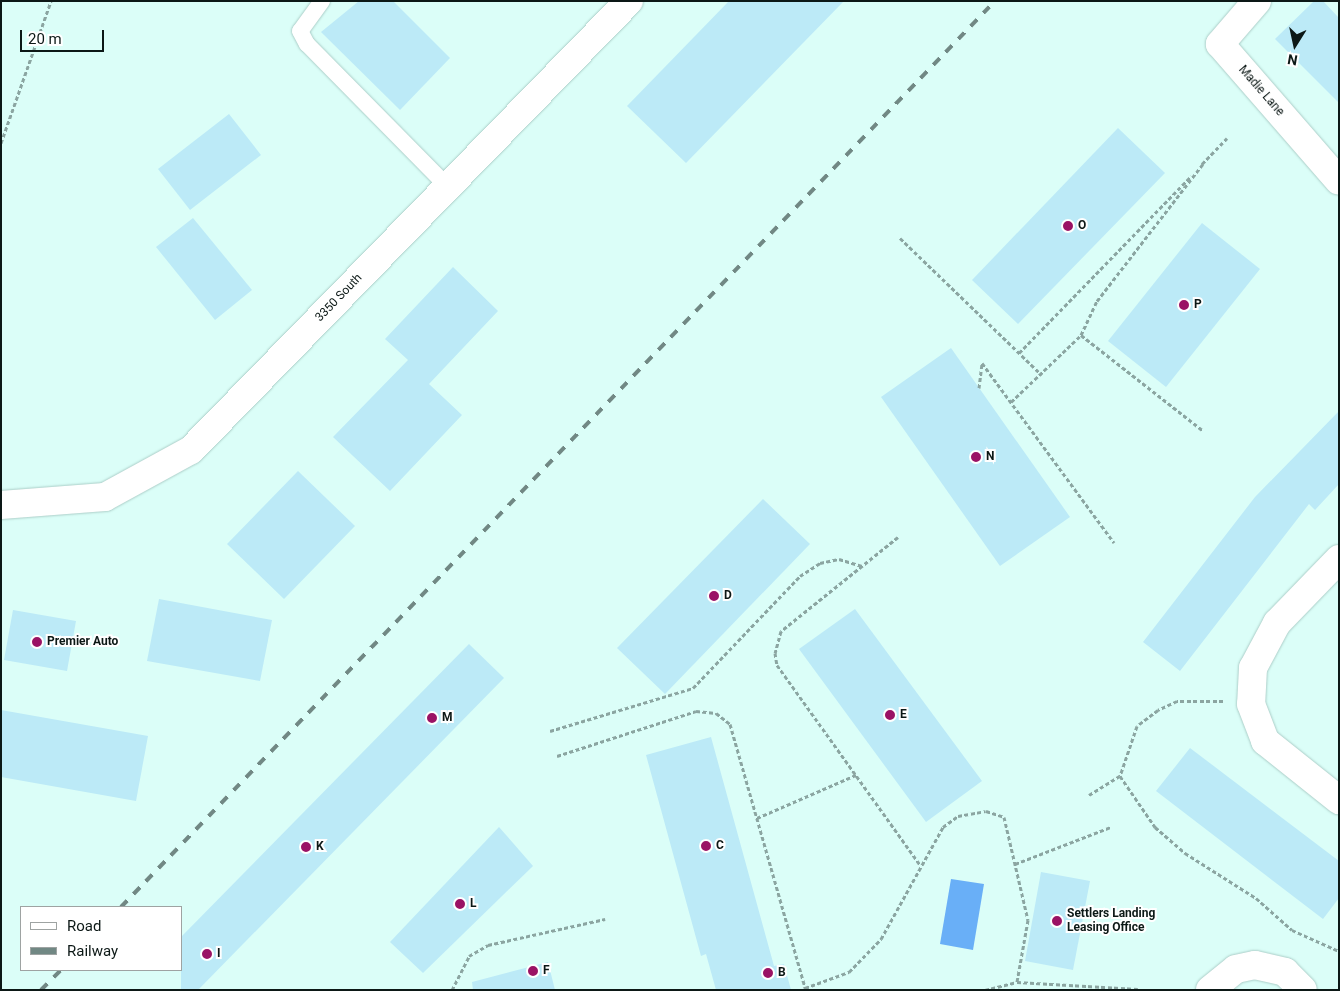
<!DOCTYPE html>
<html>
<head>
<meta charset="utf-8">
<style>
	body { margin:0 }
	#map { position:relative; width:1340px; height:991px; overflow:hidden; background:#dbfef8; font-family:Roboto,sans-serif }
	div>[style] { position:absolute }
	.water>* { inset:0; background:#69aff7 }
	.building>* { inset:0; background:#bceaf7 }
	.path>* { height:3px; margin-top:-1.5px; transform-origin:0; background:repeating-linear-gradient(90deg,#8ba5a1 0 4px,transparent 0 6.5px) }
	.roads { filter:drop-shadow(0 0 1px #accec8) drop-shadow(0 0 1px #accec8) }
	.service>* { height:16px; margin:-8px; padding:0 8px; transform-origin:8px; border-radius:8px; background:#fff }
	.minor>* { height:28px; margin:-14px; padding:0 14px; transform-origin:14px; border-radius:14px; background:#fff }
	.rail>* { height:4px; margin-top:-2px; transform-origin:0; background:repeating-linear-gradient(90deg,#718884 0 9px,transparent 0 18px) }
	.dots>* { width:14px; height:14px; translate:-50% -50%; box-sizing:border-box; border:2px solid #fff; border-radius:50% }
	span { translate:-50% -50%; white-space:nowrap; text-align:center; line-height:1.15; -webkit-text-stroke:4px #fff; paint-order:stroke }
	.street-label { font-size:12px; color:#0c1816 }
	.poi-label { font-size:12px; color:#0c1816; font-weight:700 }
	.left { translate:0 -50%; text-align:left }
	.frame { position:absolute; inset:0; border:2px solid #0c1816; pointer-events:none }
	.legend { position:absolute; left:20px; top:906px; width:162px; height:65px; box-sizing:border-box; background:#fff; border:1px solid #9ea3a2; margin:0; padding:6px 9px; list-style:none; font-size:15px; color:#0c1816 }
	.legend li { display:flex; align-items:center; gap:10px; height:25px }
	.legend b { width:25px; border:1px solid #9ea3a2 }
	.north { position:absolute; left:1270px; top:20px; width:50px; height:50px; -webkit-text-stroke:4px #fff; paint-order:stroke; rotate:190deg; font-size:14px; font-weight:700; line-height:20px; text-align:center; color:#0c1816 }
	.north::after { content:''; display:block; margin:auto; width:18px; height:22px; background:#0c1816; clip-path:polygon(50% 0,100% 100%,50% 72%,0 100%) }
	.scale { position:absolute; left:20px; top:30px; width:84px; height:22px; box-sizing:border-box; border:2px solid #0c1816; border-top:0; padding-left:6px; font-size:15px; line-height:18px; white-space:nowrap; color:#0c1816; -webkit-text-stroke:4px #fff; paint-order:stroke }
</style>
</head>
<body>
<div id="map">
	<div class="water">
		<i style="clip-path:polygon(951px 879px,984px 884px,973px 950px,940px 944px)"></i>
	</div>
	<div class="building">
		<i style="clip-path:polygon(359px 1px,393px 1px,450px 58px,400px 110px,321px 32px)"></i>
		<i style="clip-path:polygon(729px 1px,844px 1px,686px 163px,627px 106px)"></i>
		<i style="clip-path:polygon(1314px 1px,1323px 1px,1339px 18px,1339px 103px,1275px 39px)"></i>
		<i style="clip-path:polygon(229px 114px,261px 155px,190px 210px,158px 169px)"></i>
		<i style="clip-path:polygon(1118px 128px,1165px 173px,1018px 324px,972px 280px)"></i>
		<i style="clip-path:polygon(193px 218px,252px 290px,215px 320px,156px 247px)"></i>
		<i style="clip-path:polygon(1202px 223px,1260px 269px,1166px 387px,1108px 341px)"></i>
		<i style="clip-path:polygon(453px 267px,498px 311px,429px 384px,462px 415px,390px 491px,333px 437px,408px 360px,385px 339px)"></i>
		<i style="clip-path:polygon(951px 348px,1070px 517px,1000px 566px,881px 397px)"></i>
		<i style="clip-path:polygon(1339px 411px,1339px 484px,1315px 510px,1309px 504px,1180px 671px,1143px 642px,1255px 497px)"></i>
		<i style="clip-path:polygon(298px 471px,355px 526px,284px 599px,227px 544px)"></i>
		<i style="clip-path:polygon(763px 499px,810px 544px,665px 694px,617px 648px)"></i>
		<i style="clip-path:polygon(159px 599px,272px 620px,260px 681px,147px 661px)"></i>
		<i style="clip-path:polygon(855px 609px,982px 781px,926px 822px,799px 649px)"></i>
		<i style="clip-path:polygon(13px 610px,76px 621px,67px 671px,4px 660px)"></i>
		<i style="clip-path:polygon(469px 644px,504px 678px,198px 990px,181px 990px,181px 937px)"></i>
		<i style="clip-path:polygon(1px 710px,148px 736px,136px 801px,1px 777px)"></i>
		<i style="clip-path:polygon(711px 737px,774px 966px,784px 964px,791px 990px,716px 990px,706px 954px,701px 956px,646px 755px)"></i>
		<i style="clip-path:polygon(1190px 748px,1339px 861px,1339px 898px,1323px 919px,1156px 791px)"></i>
		<i style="clip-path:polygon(499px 827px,533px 866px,423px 973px,390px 942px)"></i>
		<i style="clip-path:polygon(1041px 872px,1090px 881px,1073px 970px,1025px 961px)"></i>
		<i style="clip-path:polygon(548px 962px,555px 990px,473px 990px,472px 982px)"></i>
	</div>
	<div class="path">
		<i style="left:1px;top:143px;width:151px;rotate:-70.6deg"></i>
		<i style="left:1202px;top:164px;width:36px;rotate:-46deg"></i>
		<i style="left:900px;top:238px;width:197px;rotate:44deg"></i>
		<i style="left:1081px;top:335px;width:154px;rotate:38.1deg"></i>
		<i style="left:1019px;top:353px;width:247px;rotate:-45.8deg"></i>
		<i style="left:979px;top:388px;width:25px;rotate:-83deg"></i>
		<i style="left:982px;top:363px;width:223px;rotate:53.7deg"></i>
		<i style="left:1011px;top:402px;width:97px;rotate:-43.7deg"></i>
		<i style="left:1081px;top:335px;width:38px;rotate:-65deg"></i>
		<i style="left:1097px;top:301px;width:173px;rotate:-52.3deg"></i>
		<i style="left:898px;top:537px;width:150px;rotate:141.2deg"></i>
		<i style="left:781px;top:631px;width:23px;rotate:105deg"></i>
		<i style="left:775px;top:653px;width:12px;rotate:81deg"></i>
		<i style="left:777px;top:665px;width:247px;rotate:54.4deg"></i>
		<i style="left:1223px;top:701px;width:46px;rotate:180deg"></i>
		<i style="left:1177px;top:701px;width:21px;rotate:155deg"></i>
		<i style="left:1158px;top:710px;width:26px;rotate:143deg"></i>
		<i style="left:1137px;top:726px;width:53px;rotate:108.8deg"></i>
		<i style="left:1120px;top:776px;width:62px;rotate:55.5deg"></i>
		<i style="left:1155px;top:827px;width:40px;rotate:41deg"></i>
		<i style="left:1185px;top:853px;width:84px;rotate:32.4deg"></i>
		<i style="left:1256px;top:898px;width:48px;rotate:41.6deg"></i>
		<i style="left:1292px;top:930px;width:51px;rotate:24.1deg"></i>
		<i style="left:550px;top:731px;width:149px;rotate:-16.7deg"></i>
		<i style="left:693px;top:688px;width:155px;rotate:-46.3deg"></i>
		<i style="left:800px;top:576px;width:24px;rotate:-33deg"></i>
		<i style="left:820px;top:563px;width:19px;rotate:-12deg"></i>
		<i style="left:839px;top:559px;width:24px;rotate:17deg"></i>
		<i style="left:557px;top:756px;width:146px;rotate:-17.9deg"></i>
		<i style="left:696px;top:711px;width:20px;rotate:6deg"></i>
		<i style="left:716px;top:713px;width:18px;rotate:38deg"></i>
		<i style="left:730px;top:724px;width:277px;rotate:74.1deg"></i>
		<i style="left:1089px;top:795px;width:36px;rotate:-32deg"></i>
		<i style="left:757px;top:818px;width:108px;rotate:-23.5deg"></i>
		<i style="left:1015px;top:864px;width:103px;rotate:-21.1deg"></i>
		<i style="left:805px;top:988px;width:47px;rotate:-20deg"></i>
		<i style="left:849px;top:972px;width:46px;rotate:-45.9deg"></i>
		<i style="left:881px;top:939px;width:128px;rotate:-61deg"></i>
		<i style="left:943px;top:827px;width:19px;rotate:-36deg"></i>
		<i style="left:958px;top:816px;width:28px;rotate:-10deg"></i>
		<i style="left:986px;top:811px;width:19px;rotate:18deg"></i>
		<i style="left:1004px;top:817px;width:106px;rotate:76.9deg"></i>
		<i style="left:1028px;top:920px;width:63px;rotate:100.1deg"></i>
		<i style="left:452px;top:990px;width:38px;rotate:-63deg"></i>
		<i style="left:469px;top:956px;width:22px;rotate:-30deg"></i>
		<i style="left:488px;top:945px;width:120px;rotate:-12.5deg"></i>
		<i style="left:985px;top:990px;width:33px;rotate:-14deg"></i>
		<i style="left:1017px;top:982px;width:121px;rotate:3.3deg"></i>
	</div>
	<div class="roads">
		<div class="service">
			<i style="left:322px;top:1px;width:37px;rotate:126deg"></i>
			<i style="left:300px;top:31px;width:15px;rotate:62deg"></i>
			<i style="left:307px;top:44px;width:201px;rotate:45.4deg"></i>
		</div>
		<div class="minor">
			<i style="left:1257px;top:1px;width:57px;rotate:130.7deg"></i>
			<i style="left:1220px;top:44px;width:181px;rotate:49deg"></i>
			<i style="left:1px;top:505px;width:104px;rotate:-4.4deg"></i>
			<i style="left:105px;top:497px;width:98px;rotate:-28.7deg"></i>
			<i style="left:191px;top:450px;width:627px;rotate:-45.71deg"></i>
			<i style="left:1339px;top:559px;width:89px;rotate:134.1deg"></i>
			<i style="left:1277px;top:623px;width:51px;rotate:118.1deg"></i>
			<i style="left:1253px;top:668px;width:36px;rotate:93deg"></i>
			<i style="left:1251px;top:704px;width:40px;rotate:69deg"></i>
			<i style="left:1265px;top:741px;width:95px;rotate:38.6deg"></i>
			<i style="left:1210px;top:990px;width:33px;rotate:-39deg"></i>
			<i style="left:1236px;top:969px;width:19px;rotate:-12deg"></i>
			<i style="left:1255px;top:965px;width:31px;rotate:13deg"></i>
			<i style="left:1285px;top:972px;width:25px;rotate:45deg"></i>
		</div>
	</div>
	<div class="rail">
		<i style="left:121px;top:907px;width:1259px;rotate:-46.03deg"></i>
		<i style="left:41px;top:990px;width:28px;rotate:-45deg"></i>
	</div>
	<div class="dots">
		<i style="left:1068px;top:226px;background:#9a1265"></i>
		<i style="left:1184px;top:305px;background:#9a1265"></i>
		<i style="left:976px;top:457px;background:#9a1265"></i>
		<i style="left:714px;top:596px;background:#9a1265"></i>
		<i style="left:37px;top:642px;background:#9a1265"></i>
		<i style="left:890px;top:715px;background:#9a1265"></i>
		<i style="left:432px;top:718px;background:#9a1265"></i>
		<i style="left:706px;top:846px;background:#9a1265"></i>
		<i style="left:306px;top:847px;background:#9a1265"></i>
		<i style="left:460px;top:904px;background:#9a1265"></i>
		<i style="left:1057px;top:921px;background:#9a1265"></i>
		<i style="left:207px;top:954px;background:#9a1265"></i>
		<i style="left:533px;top:971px;background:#9a1265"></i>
		<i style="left:768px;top:973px;background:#9a1265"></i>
	</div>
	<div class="street-label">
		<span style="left:1261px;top:91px;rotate:49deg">Madie Lane</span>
		<span style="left:339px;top:298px;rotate:-46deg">3350 South</span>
	</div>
	<div class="poi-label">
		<span class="left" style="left:1078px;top:226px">O</span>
		<span class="left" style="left:1194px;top:305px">P</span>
		<span class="left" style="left:986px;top:457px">N</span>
		<span class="left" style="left:724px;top:596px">D</span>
		<span class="left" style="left:47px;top:642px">Premier Auto</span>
		<span class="left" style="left:900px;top:715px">E</span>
		<span class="left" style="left:442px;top:718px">M</span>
		<span class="left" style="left:716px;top:846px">C</span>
		<span class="left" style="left:316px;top:847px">K</span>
		<span class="left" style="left:470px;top:904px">L</span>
		<span class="left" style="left:1067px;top:921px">Settlers Landing<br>Leasing Office</span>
		<span class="left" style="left:217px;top:954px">I</span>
		<span class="left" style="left:543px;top:971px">F</span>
		<span class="left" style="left:778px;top:973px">B</span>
	</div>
	<div class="frame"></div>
	<ul class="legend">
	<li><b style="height:6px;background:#fff"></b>Road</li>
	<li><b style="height:6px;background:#718884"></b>Railway</li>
	</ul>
	<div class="north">N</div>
	<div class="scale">20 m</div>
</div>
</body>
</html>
